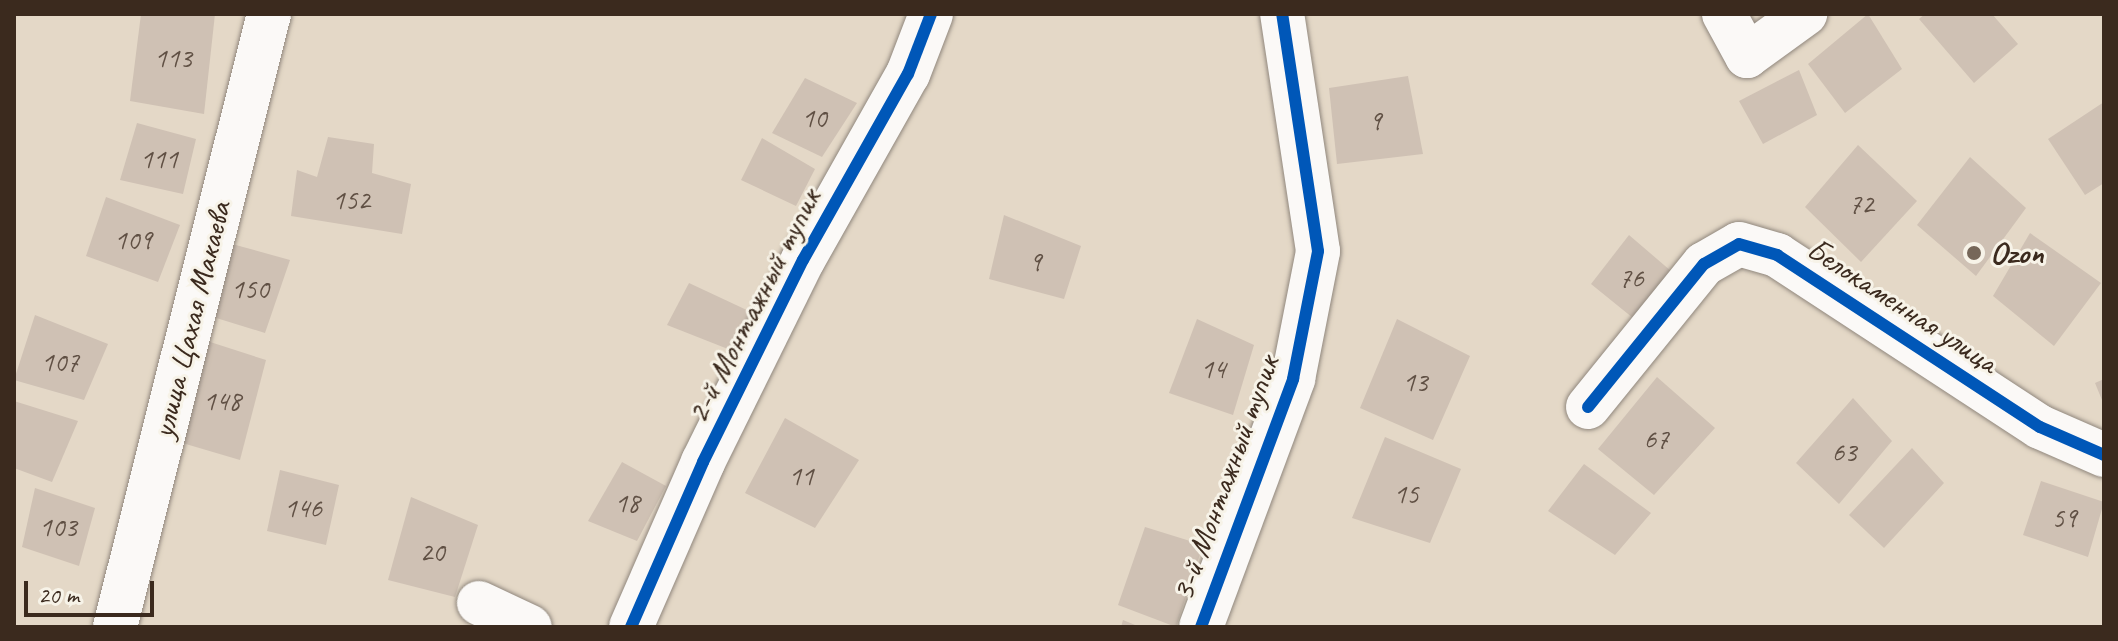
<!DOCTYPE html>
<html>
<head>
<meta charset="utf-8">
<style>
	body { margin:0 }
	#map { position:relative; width:2118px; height:641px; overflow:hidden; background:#e4d8c7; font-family:Caveat,sans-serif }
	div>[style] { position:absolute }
	.building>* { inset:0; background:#cfc1b4 }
	.roads { filter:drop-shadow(0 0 2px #90877d) drop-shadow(0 0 2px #90877d) }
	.minor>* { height:44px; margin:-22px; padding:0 22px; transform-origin:22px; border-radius:22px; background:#fbf9f7 }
	.cycleway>* { height:12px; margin:-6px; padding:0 6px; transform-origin:6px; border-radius:6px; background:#0057b8 }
	.dots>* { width:22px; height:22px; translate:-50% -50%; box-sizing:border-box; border:4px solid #f7f3e8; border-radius:50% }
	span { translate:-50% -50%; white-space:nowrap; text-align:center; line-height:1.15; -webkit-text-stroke:6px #f7f3e8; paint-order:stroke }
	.number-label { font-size:28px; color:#605044 }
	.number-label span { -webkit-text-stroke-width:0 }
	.poi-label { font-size:32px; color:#3b2a1e; font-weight:700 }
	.left { translate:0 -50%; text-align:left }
	.street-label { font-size:32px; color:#3b2a1e }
	.frame { position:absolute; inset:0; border:16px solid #3b2a1e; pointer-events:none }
	.scale { position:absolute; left:24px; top:581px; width:130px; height:36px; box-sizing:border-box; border:4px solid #3b2a1e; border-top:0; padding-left:10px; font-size:24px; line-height:28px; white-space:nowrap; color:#3b2a1e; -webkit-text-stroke:6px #f7f3e8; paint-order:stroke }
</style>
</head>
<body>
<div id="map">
	<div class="building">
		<i style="clip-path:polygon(141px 14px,215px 14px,204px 114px,130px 101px)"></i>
		<i style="clip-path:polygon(1868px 14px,1902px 69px,1845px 113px,1808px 64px)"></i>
		<i style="clip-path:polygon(1925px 14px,1992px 14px,2018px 44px,1974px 83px,1919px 19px)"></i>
		<i style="clip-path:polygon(1799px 70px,1817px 115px,1763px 144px,1739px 101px)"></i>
		<i style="clip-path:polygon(1408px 76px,1423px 154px,1337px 164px,1329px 88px)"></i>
		<i style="clip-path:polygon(805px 78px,857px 103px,822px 157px,772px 133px)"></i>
		<i style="clip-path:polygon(2104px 102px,2104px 183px,2085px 195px,2048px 139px)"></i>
		<i style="clip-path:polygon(137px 123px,196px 139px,183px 194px,120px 180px)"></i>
		<i style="clip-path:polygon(328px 137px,374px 144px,372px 173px,411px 184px,402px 234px,291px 216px,297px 170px,317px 177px)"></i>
		<i style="clip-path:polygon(762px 138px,815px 169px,796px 206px,741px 180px)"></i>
		<i style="clip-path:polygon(1858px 145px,1917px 201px,1861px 262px,1805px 207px)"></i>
		<i style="clip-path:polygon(1970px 157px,2026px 208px,1976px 276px,1917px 225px)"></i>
		<i style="clip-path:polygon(106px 197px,180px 225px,158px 282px,86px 256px)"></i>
		<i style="clip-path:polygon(1004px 215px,1081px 246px,1064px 299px,989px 279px)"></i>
		<i style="clip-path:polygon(2030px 233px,2101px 283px,2054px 346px,1993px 296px)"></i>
		<i style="clip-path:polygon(1629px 235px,1671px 271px,1633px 318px,1591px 284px)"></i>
		<i style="clip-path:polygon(232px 244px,290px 260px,265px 333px,213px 317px)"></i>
		<i style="clip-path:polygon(689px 283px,751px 312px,733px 351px,667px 325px)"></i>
		<i style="clip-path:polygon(35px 315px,108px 344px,84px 400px,14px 380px)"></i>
		<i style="clip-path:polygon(1197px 319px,1254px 345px,1233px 415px,1169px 393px)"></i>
		<i style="clip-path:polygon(1397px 319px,1470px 356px,1433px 440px,1360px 408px)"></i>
		<i style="clip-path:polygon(204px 340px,266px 360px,240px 460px,179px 442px)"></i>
		<i style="clip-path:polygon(1657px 377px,1715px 428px,1654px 495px,1598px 449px)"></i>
		<i style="clip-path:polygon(2104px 379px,2104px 405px,2095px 383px)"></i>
		<i style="clip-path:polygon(1853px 398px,1892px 441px,1839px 504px,1796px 463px)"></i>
		<i style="clip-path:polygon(14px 401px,78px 421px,52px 482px,14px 468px)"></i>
		<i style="clip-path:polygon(785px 418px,859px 460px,815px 528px,745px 493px)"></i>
		<i style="clip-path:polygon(1385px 437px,1461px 469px,1430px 543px,1352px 518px)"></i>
		<i style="clip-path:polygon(1912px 448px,1944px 483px,1884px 548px,1849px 515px)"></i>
		<i style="clip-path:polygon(622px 462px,666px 486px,637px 541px,588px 521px)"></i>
		<i style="clip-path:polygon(1584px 464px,1651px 513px,1615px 555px,1548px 511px)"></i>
		<i style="clip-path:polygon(280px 470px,339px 485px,326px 545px,267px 531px)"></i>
		<i style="clip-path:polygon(2041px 481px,2104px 502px,2088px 557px,2023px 535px)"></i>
		<i style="clip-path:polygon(35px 488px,95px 508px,79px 566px,22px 547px)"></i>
		<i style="clip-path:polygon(411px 497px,478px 525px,455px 597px,388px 580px)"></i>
		<i style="clip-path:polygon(1145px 527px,1203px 545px,1176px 627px,1118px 605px)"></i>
		<i style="clip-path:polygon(1123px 620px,1140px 627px,1121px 627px)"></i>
	</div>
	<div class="roads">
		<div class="minor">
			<i style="left:1724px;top:14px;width:48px;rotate:61.3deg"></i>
			<i style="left:1747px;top:56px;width:72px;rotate:-35.9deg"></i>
			<i style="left:1588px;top:407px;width:184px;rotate:-51deg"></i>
			<i style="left:1704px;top:264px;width:40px;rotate:-29.7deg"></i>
			<i style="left:1739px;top:244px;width:40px;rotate:16deg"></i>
			<i style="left:1777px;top:255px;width:314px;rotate:33.2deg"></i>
			<i style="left:2040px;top:427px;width:70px;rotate:23.6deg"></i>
			<i style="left:479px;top:603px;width:56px;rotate:25.2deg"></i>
			<i style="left:115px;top:627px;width:632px;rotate:-75.9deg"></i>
			<i style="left:631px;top:627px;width:180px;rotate:-66.4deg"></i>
			<i style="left:703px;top:462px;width:225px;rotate:-63.7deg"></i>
			<i style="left:803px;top:260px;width:214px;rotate:-60.6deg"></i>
			<i style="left:908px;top:74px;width:64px;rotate:-69deg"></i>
			<i style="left:1201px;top:627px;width:265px;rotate:-69.6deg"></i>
			<i style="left:1293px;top:379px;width:130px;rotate:-78.9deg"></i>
			<i style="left:1318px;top:251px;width:240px;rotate:-98.6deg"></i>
		</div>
	</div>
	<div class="cycleway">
		<i style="left:1588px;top:407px;width:184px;rotate:-51deg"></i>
		<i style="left:1704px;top:264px;width:40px;rotate:-29.7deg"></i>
		<i style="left:1739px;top:244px;width:40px;rotate:16deg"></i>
		<i style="left:1777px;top:255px;width:314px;rotate:33.2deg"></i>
		<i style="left:2040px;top:427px;width:70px;rotate:23.6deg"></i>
		<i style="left:631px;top:627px;width:180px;rotate:-66.4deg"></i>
		<i style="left:703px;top:462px;width:225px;rotate:-63.7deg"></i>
		<i style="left:803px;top:260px;width:214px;rotate:-60.6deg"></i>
		<i style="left:908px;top:74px;width:64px;rotate:-69deg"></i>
		<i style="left:1201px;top:627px;width:265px;rotate:-69.6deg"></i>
		<i style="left:1293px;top:379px;width:130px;rotate:-78.9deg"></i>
		<i style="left:1318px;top:251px;width:240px;rotate:-98.6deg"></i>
	</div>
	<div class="dots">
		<i style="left:1974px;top:253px;background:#766759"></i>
	</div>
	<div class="number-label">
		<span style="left:173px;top:58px">113</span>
		<span style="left:814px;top:118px">10</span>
		<span style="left:1375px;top:121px">9</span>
		<span style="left:159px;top:159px">111</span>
		<span style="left:351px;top:200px">152</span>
		<span style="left:1861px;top:204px">72</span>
		<span style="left:133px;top:240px">109</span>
		<span style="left:1035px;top:262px">9</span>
		<span style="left:1631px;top:278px">76</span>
		<span style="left:250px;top:289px">150</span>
		<span style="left:60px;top:362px">107</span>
		<span style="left:1213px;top:369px">14</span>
		<span style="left:1415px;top:382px">13</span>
		<span style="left:222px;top:401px">148</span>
		<span style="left:1656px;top:439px">67</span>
		<span style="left:1844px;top:452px">63</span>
		<span style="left:801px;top:476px">11</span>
		<span style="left:1406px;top:494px">15</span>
		<span style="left:627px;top:503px">18</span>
		<span style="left:303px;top:508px">146</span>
		<span style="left:2064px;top:518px">59</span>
		<span style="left:58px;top:527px">103</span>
		<span style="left:432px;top:552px">20</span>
	</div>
	<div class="poi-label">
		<span class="left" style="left:1990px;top:253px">Ozon</span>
	</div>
	<div class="street-label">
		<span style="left:754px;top:306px;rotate:-63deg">2-й Монтажный тупик</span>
		<span style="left:1902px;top:306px;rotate:33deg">Белокаменная улица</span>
		<span style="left:192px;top:320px;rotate:-76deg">улица Цахая Макаева</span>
		<span style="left:1226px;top:478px;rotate:-70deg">3-й Монтажный тупик</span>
	</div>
	<div class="frame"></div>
	<div class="scale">20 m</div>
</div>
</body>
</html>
